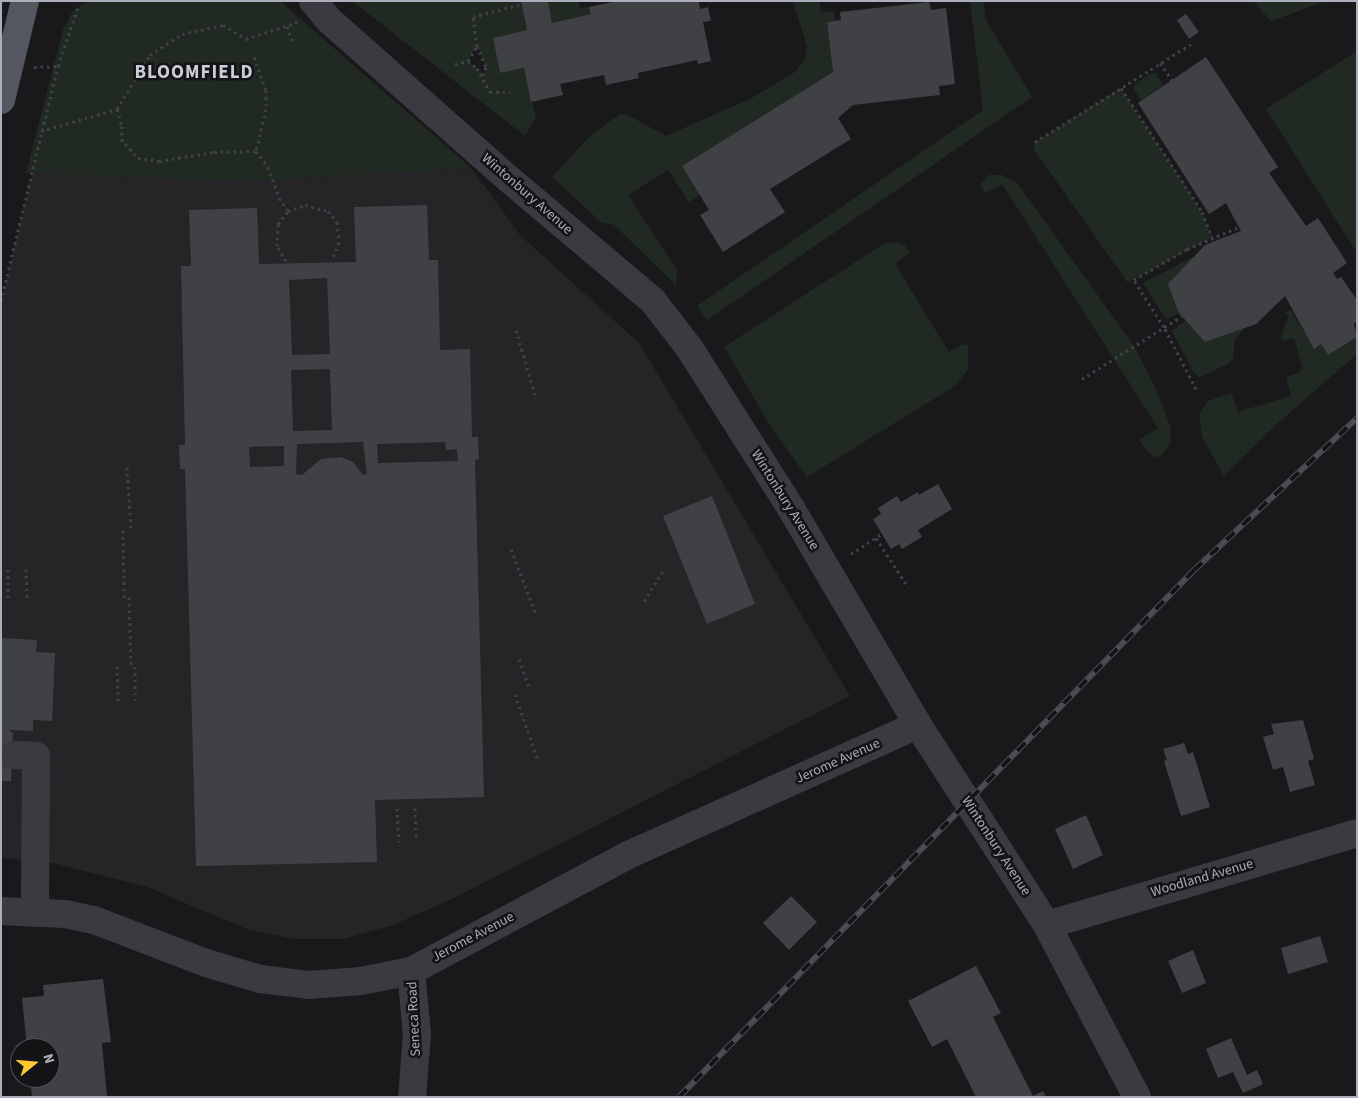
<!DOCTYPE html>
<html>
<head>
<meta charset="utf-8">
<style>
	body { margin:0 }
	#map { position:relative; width:1358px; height:1098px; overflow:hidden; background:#19191b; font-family:"Source Sans 3",sans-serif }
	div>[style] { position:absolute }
	.built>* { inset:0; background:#252528 }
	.green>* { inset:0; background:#202a22 }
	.building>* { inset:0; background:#404145 }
	.path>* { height:3px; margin-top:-1.5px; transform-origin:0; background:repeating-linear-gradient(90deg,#404147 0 2.5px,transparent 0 6.5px) }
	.minor>* { height:28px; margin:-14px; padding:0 14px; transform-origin:14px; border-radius:14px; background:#3a3a40 }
	.major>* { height:28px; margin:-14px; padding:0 14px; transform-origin:14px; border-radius:14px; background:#555760 }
	.rail>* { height:5.5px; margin-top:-2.75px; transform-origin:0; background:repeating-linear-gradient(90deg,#141416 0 11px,#4d4e55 0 22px); box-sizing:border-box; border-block:1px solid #4d4e55 }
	span { translate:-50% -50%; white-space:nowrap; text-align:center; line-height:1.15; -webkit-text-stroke:5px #141416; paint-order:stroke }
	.street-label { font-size:14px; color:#abaebb }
	.district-label { font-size:19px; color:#ccced7; font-weight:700; letter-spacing:1px }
	.frame { position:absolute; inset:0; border:2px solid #abaebb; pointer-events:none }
	.north { position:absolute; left:10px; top:1038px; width:50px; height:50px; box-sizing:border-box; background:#141416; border:1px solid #505258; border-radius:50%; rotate:73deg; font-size:14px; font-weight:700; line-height:20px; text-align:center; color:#abaebb }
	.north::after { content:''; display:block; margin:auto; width:18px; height:22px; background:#fac832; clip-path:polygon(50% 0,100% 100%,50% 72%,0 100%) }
</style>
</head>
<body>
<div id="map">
	<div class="built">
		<i style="clip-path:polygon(471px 168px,520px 235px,639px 343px,850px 696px,452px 899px,393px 925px,343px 939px,295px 939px,249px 930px,147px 887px,53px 863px,1px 858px,1px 303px,32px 173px,245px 181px)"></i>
	</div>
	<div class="green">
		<i style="clip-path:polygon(93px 1px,280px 1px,471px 168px,245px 181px,26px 173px,63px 30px,71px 14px,83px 4px)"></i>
		<i style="clip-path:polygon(evenodd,352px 1px,521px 1px,527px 30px,493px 38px,500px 73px,524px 68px,536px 117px,525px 136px,352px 1px,477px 46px,486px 67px,483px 75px,468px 61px,477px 46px)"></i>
		<i style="clip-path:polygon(548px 1px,579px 1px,580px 8px,589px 7px,591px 14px,552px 23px)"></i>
		<i style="clip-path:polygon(793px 1px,819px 1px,821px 12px,834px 11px,835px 21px,827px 22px,833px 72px,682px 166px,700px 195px,689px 202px,668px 170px,628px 195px,677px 270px,676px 285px,613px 224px,602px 223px,552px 177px,591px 135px,620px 114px,628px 115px,666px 136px,750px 99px,795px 72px,804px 61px,807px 47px)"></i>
		<i style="clip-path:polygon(970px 1px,983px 1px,986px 20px,1032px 97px,707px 320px,697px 306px,983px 110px)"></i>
		<i style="clip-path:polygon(1253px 1px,1326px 1px,1271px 21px)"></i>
		<i style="clip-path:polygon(1357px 51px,1357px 253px,1266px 109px)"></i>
		<i style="clip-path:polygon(1151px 73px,1156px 73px,1163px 85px,1141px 101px,1134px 89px,1135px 84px)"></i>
		<i style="clip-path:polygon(1121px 88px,1202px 212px,1212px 237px,1128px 283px,1033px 148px,1035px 142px)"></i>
		<i style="clip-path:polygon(989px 175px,1002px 175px,1018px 184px,1134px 346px,1154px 385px,1171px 428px,1170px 444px,1161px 456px,1153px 457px,1139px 440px,1158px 428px,1002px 184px,986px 193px,979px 186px)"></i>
		<i style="clip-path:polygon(896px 242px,904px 245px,910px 252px,895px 264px,949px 352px,963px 344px,968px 345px,968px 369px,955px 386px,807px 477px,771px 427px,724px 347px,885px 243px)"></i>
		<i style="clip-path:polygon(1193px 257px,1179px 313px,1166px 319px,1143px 283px)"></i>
		<i style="clip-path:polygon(1290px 309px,1314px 348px,1321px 344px,1328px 355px,1357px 337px,1357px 354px,1280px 421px,1224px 476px,1202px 437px,1199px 414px,1208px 401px,1231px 393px,1238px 412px,1291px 396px,1286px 377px,1300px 372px,1302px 367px,1294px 338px,1284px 341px,1281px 337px,1288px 316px,1285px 313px)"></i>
		<i style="clip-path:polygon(1186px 320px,1205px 342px,1245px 328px,1235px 339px,1233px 359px,1228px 364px,1200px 377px,1194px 373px,1172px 331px)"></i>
	</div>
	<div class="building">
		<i style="clip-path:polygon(521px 1px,548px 1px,552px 23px,591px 14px,589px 7px,617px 1px,699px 1px,700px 9px,708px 7px,711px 21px,703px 22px,711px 61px,698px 64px,697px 60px,638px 73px,639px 78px,606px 85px,604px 75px,560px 84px,563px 95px,531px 102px,524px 68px,500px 73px,493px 38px,527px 30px)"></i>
		<i style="clip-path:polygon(929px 2px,931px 10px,946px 8px,955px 84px,939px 86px,940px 95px,853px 105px,838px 118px,851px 139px,770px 189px,785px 212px,723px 252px,700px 215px,709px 210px,682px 166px,833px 72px,827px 22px,841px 20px,840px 12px)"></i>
		<i style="clip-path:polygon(1186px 14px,1199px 32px,1189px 39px,1177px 20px)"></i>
		<i style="clip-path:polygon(1206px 57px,1278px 167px,1269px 173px,1306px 226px,1318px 218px,1347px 263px,1333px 273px,1337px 279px,1341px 277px,1357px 300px,1357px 322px,1354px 324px,1357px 337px,1328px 355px,1321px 344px,1314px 349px,1285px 296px,1256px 324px,1205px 342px,1179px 313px,1168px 284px,1205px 245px,1241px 231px,1226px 203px,1209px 214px,1138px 103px)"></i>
		<i style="clip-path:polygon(evenodd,427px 205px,429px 260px,438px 260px,440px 350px,470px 349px,472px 437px,478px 437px,479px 459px,475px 460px,484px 797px,375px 800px,377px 862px,196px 866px,185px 469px,180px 469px,179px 445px,185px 445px,181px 266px,191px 266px,189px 210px,257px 208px,259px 264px,356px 262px,354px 207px,427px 205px,327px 278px,330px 354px,292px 355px,289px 280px,327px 278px,427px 205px,330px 369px,332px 430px,293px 431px,291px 370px,330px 369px,427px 205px,363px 442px,367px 474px,363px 475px,353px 462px,341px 457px,321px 459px,302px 475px,296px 474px,297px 444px,363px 442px,427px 205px,445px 442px,446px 450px,457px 449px,458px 461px,378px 463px,377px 444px,445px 442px,427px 205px,284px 446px,284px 466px,250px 467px,249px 447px,284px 446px)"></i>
		<i style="clip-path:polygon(938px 484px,952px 509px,918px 530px,922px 537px,902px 549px,899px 544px,891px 549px,873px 519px,881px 514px,878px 508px,897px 496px,901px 502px,918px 492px,919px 495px)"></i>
		<i style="clip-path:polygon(712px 496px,755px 604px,707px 624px,663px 516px)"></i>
		<i style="clip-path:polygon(1px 638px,37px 640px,36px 652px,55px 653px,52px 721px,33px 720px,33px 731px,9px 730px,13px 733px,11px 781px,1px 781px)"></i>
		<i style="clip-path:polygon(1303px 720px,1314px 759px,1308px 761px,1315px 785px,1290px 792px,1283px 767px,1273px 770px,1263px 737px,1274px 734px,1271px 724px)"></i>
		<i style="clip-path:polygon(1184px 743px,1188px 754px,1193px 752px,1210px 807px,1181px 816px,1164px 761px,1167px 760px,1163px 749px)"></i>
		<i style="clip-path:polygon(1086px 815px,1103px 855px,1073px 869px,1055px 829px)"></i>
		<i style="clip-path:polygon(791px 896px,817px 922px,789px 950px,763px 923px)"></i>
		<i style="clip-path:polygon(1320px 936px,1328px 962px,1288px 974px,1281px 948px)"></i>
		<i style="clip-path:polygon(1193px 950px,1206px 983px,1182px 993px,1168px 961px)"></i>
		<i style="clip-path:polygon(976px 966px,1001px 1013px,993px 1017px,1033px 1096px,1043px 1091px,1046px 1097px,976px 1097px,947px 1039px,932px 1047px,908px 1001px)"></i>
		<i style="clip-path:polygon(103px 979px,111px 1042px,102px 1043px,107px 1097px,32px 1097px,30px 1078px,50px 1078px,50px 1048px,27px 1048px,22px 998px,44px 996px,43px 985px)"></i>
		<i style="clip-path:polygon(1231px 1038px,1247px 1075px,1257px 1070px,1263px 1084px,1243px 1093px,1233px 1072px,1218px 1078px,1206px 1049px)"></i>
	</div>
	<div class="path">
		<i style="left:287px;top:26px;width:18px;rotate:71deg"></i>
		<i style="left:477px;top:46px;width:23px;rotate:67deg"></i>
		<i style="left:486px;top:67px;width:9px;rotate:111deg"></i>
		<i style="left:254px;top:57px;width:35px;rotate:70deg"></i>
		<i style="left:266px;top:90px;width:19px;rotate:90deg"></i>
		<i style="left:266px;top:109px;width:43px;rotate:103.4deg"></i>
		<i style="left:468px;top:61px;width:11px;rotate:38deg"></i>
		<i style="left:477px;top:68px;width:27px;rotate:62deg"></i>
		<i style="left:490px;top:92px;width:20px"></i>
		<i style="left:1160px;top:63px;width:21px;rotate:55deg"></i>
		<i style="left:455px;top:64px;width:13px;rotate:-13deg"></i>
		<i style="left:468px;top:61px;width:17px;rotate:-59deg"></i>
		<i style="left:477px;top:46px;width:29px;rotate:-98deg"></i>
		<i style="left:473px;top:17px;width:51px;rotate:-14.9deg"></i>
		<i style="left:34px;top:67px;width:24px;rotate:-2deg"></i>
		<i style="left:58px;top:66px;width:65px;rotate:-71.3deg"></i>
		<i style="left:1121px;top:88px;width:148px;rotate:56.8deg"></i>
		<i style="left:1202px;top:212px;width:27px;rotate:68deg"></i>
		<i style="left:117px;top:109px;width:18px;rotate:74deg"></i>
		<i style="left:122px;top:126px;width:13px;rotate:94deg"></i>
		<i style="left:121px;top:139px;width:25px;rotate:48deg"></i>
		<i style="left:138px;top:158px;width:21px;rotate:8deg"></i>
		<i style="left:159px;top:161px;width:56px;rotate:-9.3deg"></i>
		<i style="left:214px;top:152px;width:42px;rotate:-1.4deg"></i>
		<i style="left:256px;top:151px;width:20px;rotate:53deg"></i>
		<i style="left:268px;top:167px;width:33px;rotate:70deg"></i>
		<i style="left:279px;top:198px;width:16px;rotate:55deg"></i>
		<i style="left:41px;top:131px;width:79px;rotate:-16.1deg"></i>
		<i style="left:117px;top:109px;width:63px;rotate:-58.6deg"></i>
		<i style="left:150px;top:55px;width:38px;rotate:-33deg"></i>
		<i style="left:182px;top:34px;width:42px;rotate:-12.4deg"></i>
		<i style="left:223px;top:25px;width:27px;rotate:31deg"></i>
		<i style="left:246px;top:39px;width:55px;rotate:-18.1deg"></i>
		<i style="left:1035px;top:142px;width:184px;rotate:-32.1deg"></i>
		<i style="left:286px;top:261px;width:17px;rotate:-121deg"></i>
		<i style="left:277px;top:246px;width:22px;rotate:-87deg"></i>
		<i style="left:278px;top:224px;width:16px;rotate:-52deg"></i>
		<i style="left:288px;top:211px;width:18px;rotate:-19deg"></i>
		<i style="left:305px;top:205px;width:24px;rotate:15deg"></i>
		<i style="left:328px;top:211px;width:14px;rotate:51deg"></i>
		<i style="left:337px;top:222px;width:20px;rotate:84deg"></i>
		<i style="left:339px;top:242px;width:18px;rotate:112deg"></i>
		<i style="left:1px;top:301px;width:242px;rotate:-76.4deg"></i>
		<i style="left:516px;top:330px;width:72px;rotate:73.8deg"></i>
		<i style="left:1082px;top:379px;width:118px;rotate:-32.2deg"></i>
		<i style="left:1196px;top:389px;width:70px;rotate:-117.3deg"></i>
		<i style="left:1164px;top:327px;width:56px;rotate:-122.6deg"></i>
		<i style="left:1134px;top:280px;width:61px;rotate:-30.3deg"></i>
		<i style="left:1187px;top:249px;width:56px;rotate:-22.9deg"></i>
		<i style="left:127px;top:467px;width:63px;rotate:86.4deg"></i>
		<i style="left:123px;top:530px;width:67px;rotate:89.1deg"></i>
		<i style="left:876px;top:538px;width:59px;rotate:56.9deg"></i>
		<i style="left:511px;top:549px;width:70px;rotate:69deg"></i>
		<i style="left:851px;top:554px;width:37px;rotate:-33deg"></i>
		<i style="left:8px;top:569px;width:32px;rotate:90deg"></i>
		<i style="left:26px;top:569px;width:31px;rotate:88deg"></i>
		<i style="left:129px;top:597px;width:69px;rotate:88.3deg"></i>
		<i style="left:644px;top:601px;width:36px;rotate:-58deg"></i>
		<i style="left:519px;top:659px;width:32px;rotate:70deg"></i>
		<i style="left:117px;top:666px;width:35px;rotate:88deg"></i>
		<i style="left:135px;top:666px;width:34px;rotate:90deg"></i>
		<i style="left:515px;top:694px;width:68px;rotate:71deg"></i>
		<i style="left:397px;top:808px;width:34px;rotate:87deg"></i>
		<i style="left:415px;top:808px;width:33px;rotate:88deg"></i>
	</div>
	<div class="minor">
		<i style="left:313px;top:1px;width:26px;rotate:50deg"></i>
		<i style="left:330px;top:21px;width:240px;rotate:41.5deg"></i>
		<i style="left:510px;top:180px;width:187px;rotate:40.2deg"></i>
		<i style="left:653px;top:301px;width:61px;rotate:52.4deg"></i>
		<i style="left:690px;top:349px;width:191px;rotate:57.6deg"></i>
		<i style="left:792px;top:510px;width:249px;rotate:59.6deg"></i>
		<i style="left:918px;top:725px;width:238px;rotate:57.2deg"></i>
		<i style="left:1047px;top:925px;width:194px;rotate:62.4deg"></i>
		<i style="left:12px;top:755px;width:24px;rotate:2deg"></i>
		<i style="left:36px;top:756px;width:157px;rotate:90.4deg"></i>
		<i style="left:1px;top:911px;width:64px;rotate:2.7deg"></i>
		<i style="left:65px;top:914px;width:30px;rotate:12deg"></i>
		<i style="left:94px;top:920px;width:120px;rotate:21deg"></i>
		<i style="left:206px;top:963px;width:56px;rotate:16.5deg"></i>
		<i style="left:260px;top:979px;width:49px;rotate:7deg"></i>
		<i style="left:309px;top:985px;width:52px;rotate:-4.4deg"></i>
		<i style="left:361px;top:981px;width:51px;rotate:-11.3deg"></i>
		<i style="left:411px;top:971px;width:244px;rotate:-28.1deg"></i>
		<i style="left:626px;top:856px;width:320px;rotate:-24.2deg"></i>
		<i style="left:1047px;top:925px;width:323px;rotate:-16.5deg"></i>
		<i style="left:411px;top:971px;width:63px;rotate:84.6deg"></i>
		<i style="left:417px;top:1034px;width:63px;rotate:94.5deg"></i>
	</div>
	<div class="major">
		<i style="left:1px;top:100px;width:102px;rotate:-76.4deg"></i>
	</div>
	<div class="rail">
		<i style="left:679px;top:1097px;width:737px;rotate:-45.66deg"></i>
		<i style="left:1194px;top:570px;width:223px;rotate:-43deg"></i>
	</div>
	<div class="street-label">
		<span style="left:527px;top:194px;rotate:41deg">Wintonbury Avenue</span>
		<span style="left:785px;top:500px;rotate:58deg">Wintonbury Avenue</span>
		<span style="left:838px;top:761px;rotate:-24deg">Jerome Avenue</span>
		<span style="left:996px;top:846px;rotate:57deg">Wintonbury Avenue</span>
		<span style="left:1202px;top:878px;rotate:-16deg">Woodland Avenue</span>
		<span style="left:473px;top:937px;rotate:-28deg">Jerome Avenue</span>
		<span style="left:414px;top:1019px;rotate:-93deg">Seneca Road</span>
	</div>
	<div class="district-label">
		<span style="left:194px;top:73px">BLOOMFIELD</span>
	</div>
	<div class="frame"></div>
	<div class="north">N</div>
</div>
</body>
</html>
